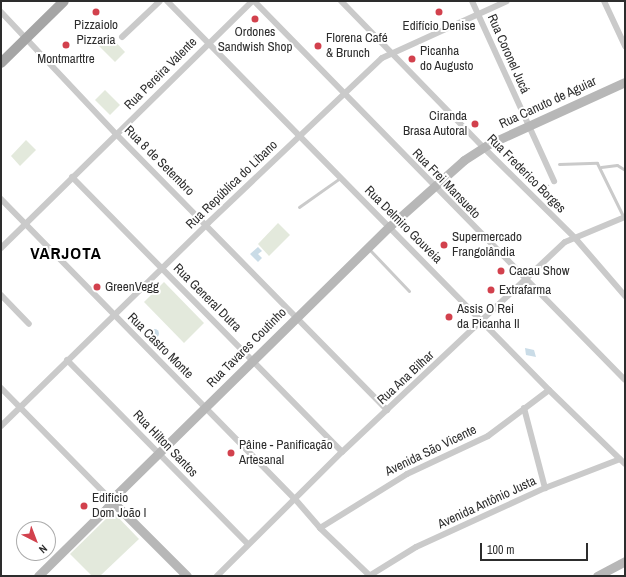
<!DOCTYPE html>
<html>
<head>
<meta charset="utf-8">
<style>
	body { margin:0 }
	#map { position:relative; width:626px; height:577px; overflow:hidden; background:#fff; font-family:"Archivo Narrow",sans-serif }
	div>[style] { position:absolute }
	.green>* { inset:0; background:#e3e9dc }
	.water>* { inset:0; background:#cadce7 }
	.round { border-radius:50% }
	.path>* { height:1.5px; margin-top:-0.75px; transform-origin:0; background:repeating-linear-gradient(90deg,#cacaca 0 2px,transparent 0 4px) }
	.lane>* { height:3px; margin:-1.5px; padding:0 1.5px; transform-origin:1.5px; border-radius:1.5px; background:#cacaca }
	.street>* { height:6px; margin:-3px; padding:0 3px; transform-origin:3px; border-radius:3px; background:#cacaca }
	.secondary>* { height:9px; margin:-4.5px; padding:0 4.5px; transform-origin:4.5px; border-radius:4.5px; background:#b7b7b7 }
	.primary>* { height:10px; margin:-5px; padding:0 5px; transform-origin:5px; border-radius:5px; background:#a5a5a5 }
	.dots>* { width:11px; height:11px; translate:-50% -50%; box-sizing:border-box; border:2px solid #fff; border-radius:50% }
	span { translate:-50% -50%; white-space:nowrap; text-align:center; line-height:1.15; -webkit-text-stroke:4px #fff; paint-order:stroke }
	.poi-label { font-size:13px; color:#2d2d2d }
	.left { translate:0 -50%; text-align:left }
	.right { translate:-100% -50%; text-align:right }
	.street-label { font-size:13px; color:#2d2d2d }
	.district-label { font-size:17px; color:#000; font-weight:700; letter-spacing:1px }
	.frame { position:absolute; inset:0; border:2px solid #2d2d2d; pointer-events:none }
	.north { position:absolute; left:16px; top:521px; width:40px; height:40px; box-sizing:border-box; background:#fff; border:1px solid #ababab; border-radius:50%; rotate:138deg; font-size:11px; font-weight:700; line-height:16px; text-align:center; color:#2d2d2d }
	.north::after { content:''; display:block; margin:auto; width:14px; height:18px; background:#d2414d; clip-path:polygon(50% 0,100% 100%,50% 72%,0 100%) }
	.scale { position:absolute; left:480px; top:543px; width:108px; height:18px; box-sizing:border-box; border:2px solid #2d2d2d; border-top:0; padding-left:5px; font-size:12px; line-height:14px; white-space:nowrap; color:#2d2d2d; -webkit-text-stroke:3px #fff; paint-order:stroke }
</style>
</head>
<body>
<div id="map">
	<div class="green">
		<i style="clip-path:polygon(110px 36px,125px 52px,115px 62px,99px 46px)"></i>
		<i style="clip-path:polygon(105px 90px,120px 105px,110px 115px,95px 100px)"></i>
		<i style="clip-path:polygon(26px 140px,36px 150px,20px 166px,11px 156px)"></i>
		<i style="clip-path:polygon(278px 223px,290px 235px,269px 256px,258px 244px)"></i>
		<i style="clip-path:polygon(164px 282px,204px 323px,184px 343px,144px 302px)"></i>
		<i style="clip-path:polygon(113px 512px,139px 539px,100px 576px,92px 576px,70px 554px)"></i>
	</div>
	<div class="water">
		<i style="clip-path:polygon(258px 247px,262px 251px,258px 254px,262px 258px,258px 262px,250px 254px)"></i>
		<i class="round" style="left:149.5px;top:328.5px;width:9px;height:9px"></i>
		<i style="clip-path:polygon(525px 348px,534px 350px,536px 357px,526px 355px)"></i>
	</div>
	<div class="path">
		<i style="left:539px;top:194px;width:13px;rotate:-42deg"></i>
	</div>
	<div class="lane">
		<i style="left:559px;top:164px;width:38px;rotate:-2deg"></i>
		<i style="left:597px;top:163px;width:61px;rotate:63.9deg"></i>
		<i style="left:601px;top:167px;width:16px;rotate:-7deg"></i>
		<i style="left:617px;top:165px;width:9px;rotate:32deg"></i>
		<i style="left:299px;top:207px;width:50px;rotate:-35.3deg"></i>
		<i style="left:369px;top:249px;width:58px;rotate:46.4deg"></i>
	</div>
	<div class="street">
		<i style="left:167px;top:1px;width:545px;rotate:45.52deg"></i>
		<i style="left:549px;top:390px;width:106px;rotate:44.2deg"></i>
		<i style="left:254px;top:1px;width:530px;rotate:45.61deg"></i>
		<i style="left:341px;top:1px;width:204px;rotate:45.8deg"></i>
		<i style="left:483px;top:147px;width:129px;rotate:44.7deg"></i>
		<i style="left:575px;top:238px;width:77px;rotate:49.2deg"></i>
		<i style="left:472px;top:1px;width:198px;rotate:65.5deg"></i>
		<i style="left:604px;top:1px;width:50px;rotate:65deg"></i>
		<i style="left:1px;top:12px;width:168px;rotate:46.7deg"></i>
		<i style="left:116px;top:134px;width:387px;rotate:45.5deg"></i>
		<i style="left:122px;top:37px;width:52px;rotate:-43.5deg"></i>
		<i style="left:72px;top:177px;width:385px;rotate:45.5deg"></i>
		<i style="left:1px;top:199px;width:420px;rotate:45.6deg"></i>
		<i style="left:295px;top:499px;width:38px;rotate:49deg"></i>
		<i style="left:320px;top:528px;width:69px;rotate:43.8deg"></i>
		<i style="left:1px;top:248px;width:352px;rotate:-44.5deg"></i>
		<i style="left:1px;top:295px;width:40px;rotate:46deg"></i>
		<i style="left:67px;top:360px;width:258px;rotate:45.5deg"></i>
		<i style="left:1px;top:388px;width:158px;rotate:45.5deg"></i>
		<i style="left:524px;top:408px;width:83px;rotate:75.3deg"></i>
		<i style="left:1px;top:426px;width:289px;rotate:-44.4deg"></i>
		<i style="left:207px;top:224px;width:241px;rotate:-43.5deg"></i>
		<i style="left:382px;top:58px;width:137px;rotate:-24.5deg"></i>
		<i style="left:320px;top:528px;width:102px;rotate:-31.8deg"></i>
		<i style="left:407px;top:474px;width:89px;rotate:-25.1deg"></i>
		<i style="left:488px;top:436px;width:76px;rotate:-37deg"></i>
		<i style="left:217px;top:576px;width:176px;rotate:-44.8deg"></i>
		<i style="left:342px;top:452px;width:306px;rotate:-43.3deg"></i>
		<i style="left:565px;top:242px;width:65px;rotate:-22.6deg"></i>
		<i style="left:369px;top:576px;width:55px;rotate:-31.7deg"></i>
		<i style="left:416px;top:547px;width:142px;rotate:-24.6deg"></i>
		<i style="left:545px;top:488px;width:80px;rotate:-21.1deg"></i>
	</div>
	<div class="secondary">
		<i style="left:112px;top:501px;width:106px;rotate:45deg"></i>
		<i style="left:38px;top:576px;width:97px;rotate:-44.6deg"></i>
		<i style="left:107px;top:508px;width:17px;rotate:-54deg"></i>
		<i style="left:117px;top:494px;width:383px;rotate:-44.5deg"></i>
		<i style="left:390px;top:226px;width:99px;rotate:-41.7deg"></i>
		<i style="left:464px;top:160px;width:30px;rotate:-33deg"></i>
		<i style="left:489px;top:144px;width:149px;rotate:-24.5deg"></i>
		<i style="left:597px;top:576px;width:32px;rotate:-28deg"></i>
	</div>
	<div class="primary">
		<i style="left:1px;top:63px;width:88px;rotate:-44.5deg"></i>
	</div>
	<div class="dots">
		<i style="left:96px;top:12px;background:#d2414d"></i>
		<i style="left:439px;top:12px;background:#d2414d"></i>
		<i style="left:255px;top:19px;background:#d2414d"></i>
		<i style="left:66px;top:45px;background:#d2414d"></i>
		<i style="left:318px;top:46px;background:#d2414d"></i>
		<i style="left:412px;top:59px;background:#d2414d"></i>
		<i style="left:475px;top:124px;background:#d2414d"></i>
		<i style="left:444px;top:245px;background:#d2414d"></i>
		<i style="left:501px;top:271px;background:#d2414d"></i>
		<i style="left:97px;top:287px;background:#d2414d"></i>
		<i style="left:491px;top:290px;background:#d2414d"></i>
		<i style="left:449px;top:317px;background:#d2414d"></i>
		<i style="left:231px;top:453px;background:#d2414d"></i>
		<i style="left:84px;top:506px;background:#d2414d"></i>
	</div>
	<div class="poi-label">
		<span style="left:96px;top:33px">Pizzaiolo<br>Pizzaria</span>
		<span style="left:439px;top:26px">Edifício Denise</span>
		<span style="left:255px;top:40px">Ordones<br>Sandwish Shop</span>
		<span class="left" style="left:326px;top:46px">Florena Café<br>&amp; Brunch</span>
		<span class="left" style="left:420px;top:59px">Picanha<br>do Augusto</span>
		<span style="left:66px;top:59px">Montmarttre</span>
		<span class="right" style="left:467px;top:124px">Ciranda<br>Brasa Autoral</span>
		<span class="left" style="left:452px;top:245px">Supermercado<br>Frangolândia</span>
		<span class="left" style="left:509px;top:271px">Cacau Show</span>
		<span class="left" style="left:105px;top:287px">GreenVegg</span>
		<span class="left" style="left:499px;top:290px">Extrafarma</span>
		<span class="left" style="left:457px;top:317px">Assis O Rei<br>da Picanha II</span>
		<span class="left" style="left:239px;top:453px">Pâine - Panificação<br>Artesanal</span>
		<span class="left" style="left:92px;top:506px">Edifício<br>Dom João I</span>
	</div>
	<div class="street-label">
		<span style="left:508px;top:54px;rotate:66deg">Rua Coronel Jucá</span>
		<span style="left:161px;top:74px;rotate:-45deg">Rua Pereira Valente</span>
		<span style="left:548px;top:103px;rotate:-25deg">Rua Canuto de Aguiar</span>
		<span style="left:159px;top:161px;rotate:45deg">Rua 8 de Setembro</span>
		<span style="left:526px;top:174px;rotate:45deg">Rua Frederico Borges</span>
		<span style="left:446px;top:184px;rotate:46deg">Rua Frei Mansueto</span>
		<span style="left:232px;top:185px;rotate:-44deg">Rua República do Líbano</span>
		<span style="left:403px;top:225px;rotate:45deg">Rua Delmiro Gouveia</span>
		<span style="left:207px;top:298px;rotate:45deg">Rua General Dutra</span>
		<span style="left:160px;top:346px;rotate:45deg">Rua Castro Monte</span>
		<span style="left:247px;top:348px;rotate:-45deg">Rua Tavares Coutinho</span>
		<span style="left:406px;top:378px;rotate:-43deg">Rua Ana Bilhar</span>
		<span style="left:165px;top:444px;rotate:46deg">Rua Hilton Santos</span>
		<span style="left:431px;top:451px;rotate:-26deg">Avenida São Vicente</span>
		<span style="left:487px;top:503px;rotate:-25deg">Avenida Antônio Justa</span>
	</div>
	<div class="district-label">
		<span style="left:66px;top:253px">VARJOTA</span>
	</div>
	<div class="frame"></div>
	<div class="north">N</div>
	<div class="scale">100 m</div>
</div>
</body>
</html>
